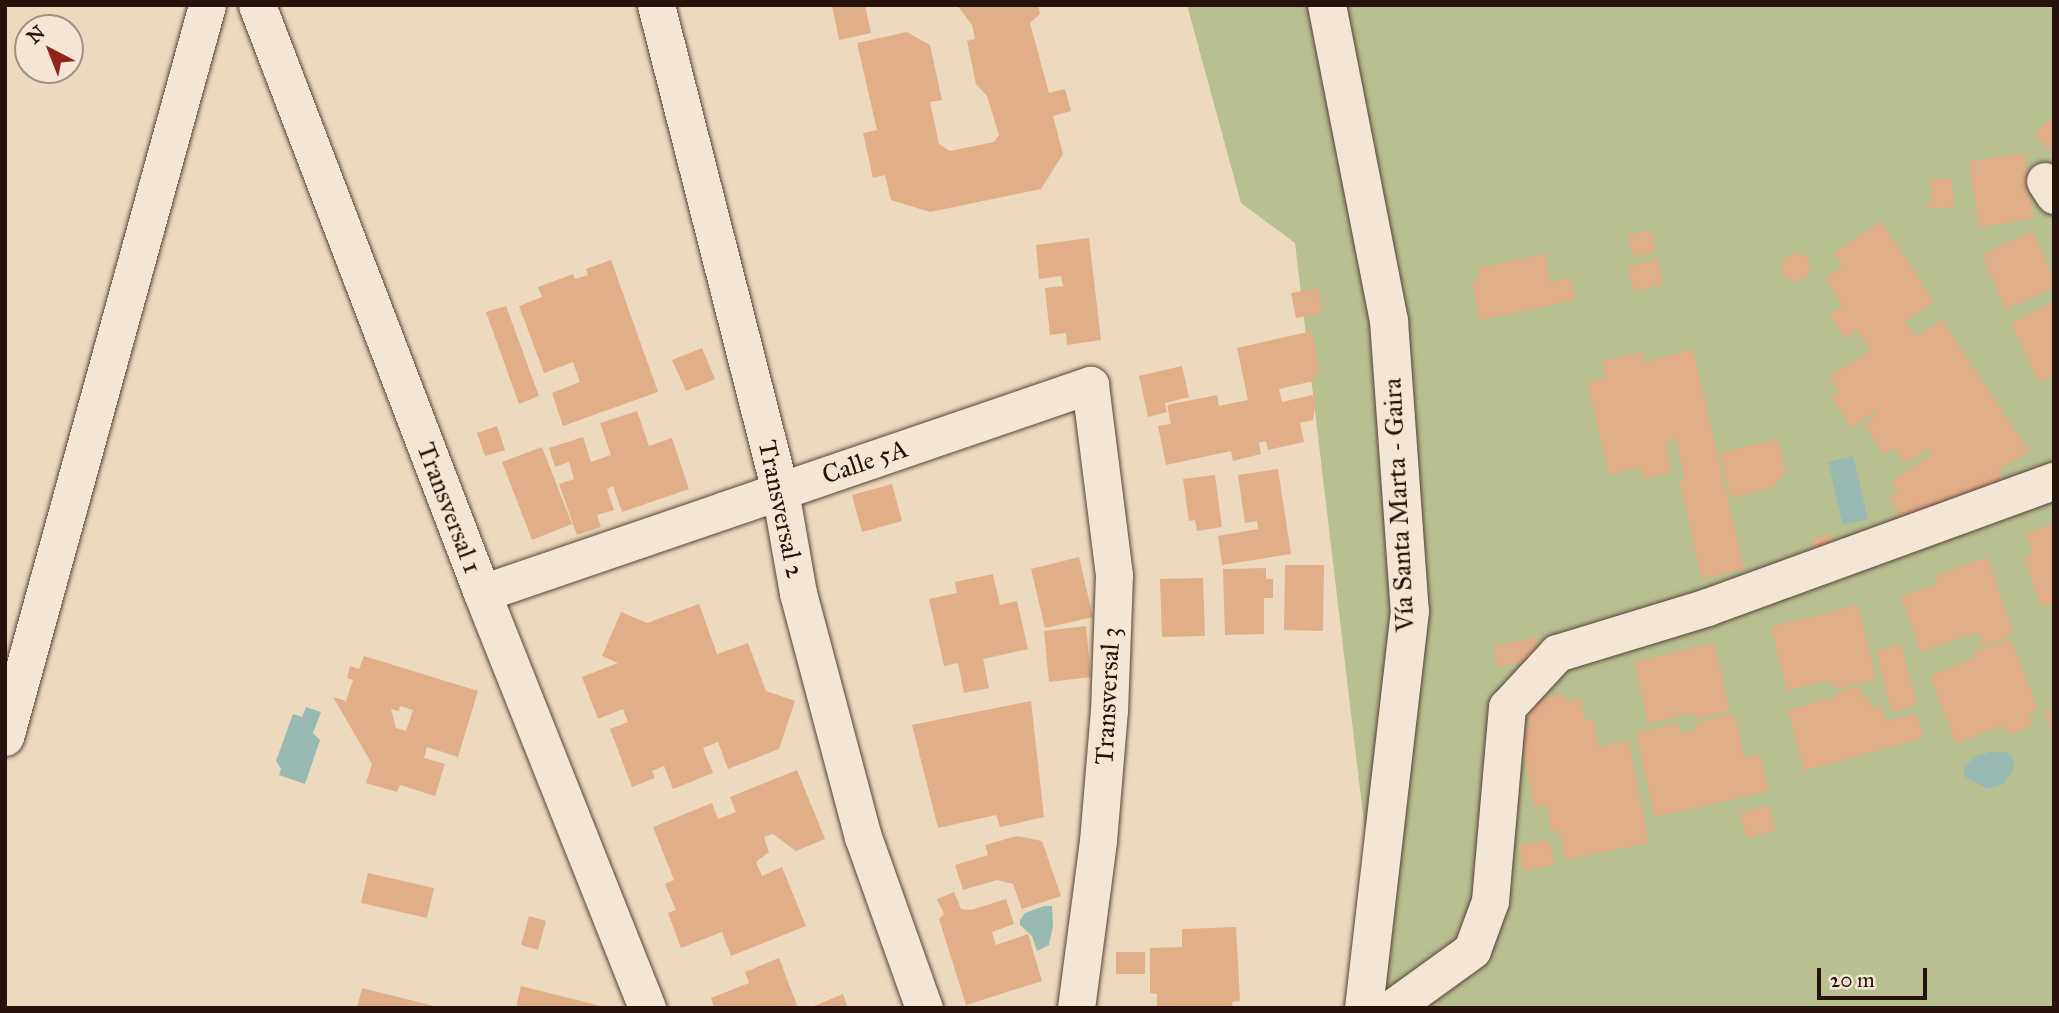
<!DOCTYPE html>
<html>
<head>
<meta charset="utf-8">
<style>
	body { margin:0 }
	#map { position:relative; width:2059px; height:1013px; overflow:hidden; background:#edd9bd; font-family:"IM FELL Great Primer",serif }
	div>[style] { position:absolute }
	.green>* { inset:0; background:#b8bf91 }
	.water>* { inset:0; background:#99bab3 }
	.building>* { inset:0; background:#e1ae8a }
	.round { border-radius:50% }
	.roads { filter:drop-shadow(0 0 2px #574438) drop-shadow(0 0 2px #574438) }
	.street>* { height:37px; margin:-18.5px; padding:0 18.5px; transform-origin:18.5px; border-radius:18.5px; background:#f3e6d4 }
	.secondary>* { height:38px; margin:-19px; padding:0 19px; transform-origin:19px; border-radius:19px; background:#f3e6d4 }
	span { translate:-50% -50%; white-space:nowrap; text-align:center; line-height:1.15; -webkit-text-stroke:7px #f3e6d4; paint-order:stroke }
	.street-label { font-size:26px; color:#25120b }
	.frame { position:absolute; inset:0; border:7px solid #25120b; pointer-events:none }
	.north { position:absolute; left:14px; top:14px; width:70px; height:70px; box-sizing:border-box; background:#f3e6d4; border:2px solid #a19184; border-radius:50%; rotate:318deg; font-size:19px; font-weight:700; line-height:28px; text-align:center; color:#25120b }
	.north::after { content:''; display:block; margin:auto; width:24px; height:32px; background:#8f2418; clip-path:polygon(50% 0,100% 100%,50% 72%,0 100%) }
	.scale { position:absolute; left:1817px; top:968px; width:110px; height:32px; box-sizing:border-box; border:4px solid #25120b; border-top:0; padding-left:9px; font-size:21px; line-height:24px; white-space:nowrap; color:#25120b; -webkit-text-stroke:5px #f3e6d4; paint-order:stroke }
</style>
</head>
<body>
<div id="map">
	<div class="green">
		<i style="clip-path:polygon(1187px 5px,2054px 5px,2054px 1008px,1386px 1008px,1295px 243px,1241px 203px)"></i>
	</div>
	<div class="water">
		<i style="clip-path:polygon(1853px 456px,1868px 519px,1843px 525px,1828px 462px)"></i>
		<i style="clip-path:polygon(306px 707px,321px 712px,313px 733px,320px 740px,305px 784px,279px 775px,281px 769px,276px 761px,293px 714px,302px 717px)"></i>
		<i style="clip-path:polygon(1990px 752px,2007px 752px,2014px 760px,2013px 771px,2003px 784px,1988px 789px,1965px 777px,1963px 768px,1974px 757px)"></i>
		<i style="clip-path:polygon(1044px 906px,1052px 906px,1053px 926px,1049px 945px,1037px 951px,1032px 936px,1020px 925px,1020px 920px,1025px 913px)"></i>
	</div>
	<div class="building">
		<i style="clip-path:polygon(832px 5px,865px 5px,871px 33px,839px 40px)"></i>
		<i style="clip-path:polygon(957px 5px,1038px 5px,1040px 14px,1030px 23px,1049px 93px,1065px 89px,1071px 111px,1053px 116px,1063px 154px,1041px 189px,930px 212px,891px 200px,885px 175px,873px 178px,863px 133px,877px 130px,857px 43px,907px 32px,930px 45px,942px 100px,930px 102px,939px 144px,950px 151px,994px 142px,999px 135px,987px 96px,976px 84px,967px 41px,975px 39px,972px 25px)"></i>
		<i style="clip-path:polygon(2054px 116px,2054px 156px,2034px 133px)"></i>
		<i style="clip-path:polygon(2024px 153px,2034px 219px,1979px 227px,1969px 161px)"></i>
		<i style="clip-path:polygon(1952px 178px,1954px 207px,1926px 209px,1926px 204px,1932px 204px,1930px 180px)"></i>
		<i style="clip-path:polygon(1881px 221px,1934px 301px,1905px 321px,1916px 337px,1942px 320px,2029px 451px,1998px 471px,2003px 480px,1907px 527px,1889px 498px,1898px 492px,1891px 482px,1931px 455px,1928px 449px,1905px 464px,1894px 448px,1884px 454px,1864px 425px,1876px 416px,1874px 412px,1851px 427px,1831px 397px,1839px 391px,1830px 377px,1871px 350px,1857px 330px,1845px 339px,1829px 315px,1843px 306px,1825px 278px,1843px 267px,1834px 253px)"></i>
		<i style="clip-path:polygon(1651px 230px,1656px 252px,1634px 257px,1628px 235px)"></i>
		<i style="clip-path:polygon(2033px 231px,2054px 280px,2054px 288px,2006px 309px,1982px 254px)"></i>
		<i style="clip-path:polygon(1089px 238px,1101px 340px,1067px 345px,1066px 333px,1050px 335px,1045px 288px,1063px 286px,1061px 276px,1039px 279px,1036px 245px)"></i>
		<i class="round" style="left:1782px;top:253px;width:28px;height:28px"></i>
		<i style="clip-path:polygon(1545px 254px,1550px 282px,1571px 278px,1575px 300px,1480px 320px,1472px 281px,1480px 279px,1477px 268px)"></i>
		<i style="clip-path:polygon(1658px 259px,1663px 285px,1634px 291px,1628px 266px)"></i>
		<i style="clip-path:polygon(611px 260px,658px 392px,563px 426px,552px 393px,580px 382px,573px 362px,544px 373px,519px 306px,542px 297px,538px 287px,573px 274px,575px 279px,588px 275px,586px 269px)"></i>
		<i style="clip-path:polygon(1318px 288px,1322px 313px,1296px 318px,1291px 293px)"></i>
		<i style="clip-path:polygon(2054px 301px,2054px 375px,2039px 382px,2011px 323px)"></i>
		<i style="clip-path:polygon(506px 306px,539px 396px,519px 404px,486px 312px)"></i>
		<i style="clip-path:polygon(1312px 331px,1319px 369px,1314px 381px,1279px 389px,1282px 402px,1317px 394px,1313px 420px,1300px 423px,1304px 442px,1268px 450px,1266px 441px,1259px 443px,1261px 454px,1233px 461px,1231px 451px,1166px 465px,1158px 426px,1171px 424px,1167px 405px,1217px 395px,1219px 406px,1248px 400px,1237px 348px)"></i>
		<i style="clip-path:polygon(702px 348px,715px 379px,686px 391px,672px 360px)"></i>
		<i style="clip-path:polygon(1693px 349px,1744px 569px,1702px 579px,1679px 480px,1685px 479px,1676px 439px,1665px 442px,1672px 472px,1643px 479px,1640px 467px,1609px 475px,1587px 382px,1606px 377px,1602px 361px,1642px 352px,1645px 362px)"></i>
		<i style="clip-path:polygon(1182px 366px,1189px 397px,1165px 403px,1167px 412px,1148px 417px,1139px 376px)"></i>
		<i style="clip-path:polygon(637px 411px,649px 446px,672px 438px,689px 489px,622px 512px,613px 486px,607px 489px,614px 510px,597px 515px,601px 527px,577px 535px,559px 484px,574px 479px,569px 462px,555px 467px,549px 448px,583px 437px,591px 462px,611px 455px,600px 423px)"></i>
		<i style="clip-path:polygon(497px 426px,505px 450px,485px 456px,477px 433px)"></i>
		<i style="clip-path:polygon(1778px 439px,1785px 471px,1774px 487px,1731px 498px,1720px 453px)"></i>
		<i style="clip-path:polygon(542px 447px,572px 524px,532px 540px,502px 462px)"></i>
		<i style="clip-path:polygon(1278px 469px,1291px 554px,1222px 565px,1218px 536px,1258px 529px,1257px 521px,1245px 523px,1238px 475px)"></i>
		<i style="clip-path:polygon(1215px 475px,1222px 527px,1197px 531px,1195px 520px,1189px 521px,1183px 479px)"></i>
		<i style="clip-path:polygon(892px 484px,902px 521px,862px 532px,852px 495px)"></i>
		<i style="clip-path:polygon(2054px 523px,2054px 603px,2042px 607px,2023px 558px,2033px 553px,2026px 534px)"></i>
		<i style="clip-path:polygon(1832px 534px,1836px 551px,1815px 556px,1812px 539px)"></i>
		<i style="clip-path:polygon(1079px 557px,1093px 617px,1045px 628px,1031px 569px)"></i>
		<i style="clip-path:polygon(1987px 557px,2013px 631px,2005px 639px,1983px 645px,1978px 631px,1921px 652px,1901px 596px,1937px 584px,1935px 576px)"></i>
		<i style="clip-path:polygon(1285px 565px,1324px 565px,1323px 631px,1284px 630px)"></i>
		<i style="clip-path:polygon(1266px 568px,1266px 579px,1273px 579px,1273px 598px,1264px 598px,1264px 634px,1225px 635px,1223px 569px)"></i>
		<i style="clip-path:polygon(993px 574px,1000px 605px,1017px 601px,1028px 649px,983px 659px,989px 688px,964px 693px,958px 663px,944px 666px,929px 599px,957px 593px,955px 582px)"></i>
		<i style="clip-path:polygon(1203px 578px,1205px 636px,1162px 637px,1160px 579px)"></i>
		<i style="clip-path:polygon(699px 604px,717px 654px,748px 643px,766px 691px,795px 701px,779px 749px,728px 769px,718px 742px,703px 748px,713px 773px,673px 789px,664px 766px,652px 771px,655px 778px,632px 787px,610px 729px,628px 722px,623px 709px,598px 719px,582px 677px,618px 663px,602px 656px,621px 612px,647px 623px)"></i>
		<i style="clip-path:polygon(1858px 605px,1876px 679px,1837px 689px,1829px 680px,1787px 691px,1771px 627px)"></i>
		<i style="clip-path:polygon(1086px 626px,1091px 677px,1049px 682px,1044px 631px)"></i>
		<i style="clip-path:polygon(1536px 637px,1541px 658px,1497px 667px,1494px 646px)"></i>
		<i style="clip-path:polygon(2005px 640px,2012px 642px,2038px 709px,2028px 713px,2033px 725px,2012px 734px,2000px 726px,1956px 744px,1930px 676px,1975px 658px,1975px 651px)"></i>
		<i style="clip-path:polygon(1714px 643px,1730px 711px,1695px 719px,1694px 713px,1648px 723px,1634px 662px)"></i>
		<i style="clip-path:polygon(1901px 644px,1917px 705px,1892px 712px,1876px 651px)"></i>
		<i style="clip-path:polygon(evenodd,364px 656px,478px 691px,458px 757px,427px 747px,424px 758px,445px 764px,435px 796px,400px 785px,397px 792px,366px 783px,372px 764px,333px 697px,346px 701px,353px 680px,347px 678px,350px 666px,359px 669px,364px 656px,400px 706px,413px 710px,406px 731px,396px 728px,391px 709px,399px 711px,400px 706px)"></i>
		<i style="clip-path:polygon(1860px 686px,1863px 698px,1868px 697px,1872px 709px,1882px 706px,1886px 722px,1916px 713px,1923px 738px,1804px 771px,1788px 710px,1838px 696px,1837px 692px)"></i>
		<i style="clip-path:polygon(1565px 694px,1566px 701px,1581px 699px,1585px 720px,1593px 719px,1598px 747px,1628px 741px,1649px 843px,1565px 860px,1559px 830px,1551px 831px,1547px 804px,1534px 807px,1519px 730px,1530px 728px,1524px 702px)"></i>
		<i style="clip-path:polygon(1031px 701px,1044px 817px,1000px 827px,996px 815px,938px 828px,912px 725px)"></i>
		<i style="clip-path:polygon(2054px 710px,2054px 735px,2044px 712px)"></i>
		<i style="clip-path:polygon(1734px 714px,1744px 758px,1760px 754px,1769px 791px,1655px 817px,1636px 733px,1678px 723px,1681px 734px,1696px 730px,1694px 723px)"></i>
		<i style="clip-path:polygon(797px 770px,825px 839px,796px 851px,773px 834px,764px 837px,769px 852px,756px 862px,762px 876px,782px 867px,806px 926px,731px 956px,722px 932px,681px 948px,668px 913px,676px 910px,665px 884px,674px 880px,653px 827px,712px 803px,718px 819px,736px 812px,730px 797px)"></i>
		<i style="clip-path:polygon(1769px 805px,1776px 830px,1747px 838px,1740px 814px)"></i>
		<i style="clip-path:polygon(1017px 836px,1042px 841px,1061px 896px,1022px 909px,1013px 884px,997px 880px,963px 890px,955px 865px,988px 855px,985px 845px)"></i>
		<i style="clip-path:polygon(1549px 840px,1554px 865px,1523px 871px,1519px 845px)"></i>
		<i style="clip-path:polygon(368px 873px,434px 888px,427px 918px,361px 903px)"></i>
		<i style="clip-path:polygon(954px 892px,961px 909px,971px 910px,1006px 899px,1014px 924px,992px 932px,996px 945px,1028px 934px,1042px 981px,966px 1005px,939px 919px,944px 914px,937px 899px)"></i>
		<i style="clip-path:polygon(529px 916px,546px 921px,538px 950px,521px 945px)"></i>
		<i style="clip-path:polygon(1236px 927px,1240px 1001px,1232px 1002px,1233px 1008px,1157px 1008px,1157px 994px,1150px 993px,1150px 948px,1182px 947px,1182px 929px)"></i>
		<i style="clip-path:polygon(1116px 952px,1145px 952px,1145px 974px,1116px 974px)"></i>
		<i style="clip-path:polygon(779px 958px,798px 1008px,714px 1008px,711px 998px,749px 983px,745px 972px)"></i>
		<i style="clip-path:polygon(521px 986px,605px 1007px,605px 1008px,516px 1008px)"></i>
		<i style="clip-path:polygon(362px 988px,438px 1007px,438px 1008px,357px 1008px)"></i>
		<i style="clip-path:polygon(843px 994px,848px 1008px,809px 1008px)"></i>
	</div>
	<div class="roads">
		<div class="street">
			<i style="left:257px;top:5px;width:630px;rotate:69.06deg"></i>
			<i style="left:482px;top:593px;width:447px;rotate:68.3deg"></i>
			<i style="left:656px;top:5px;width:502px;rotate:75.69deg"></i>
			<i style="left:780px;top:491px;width:104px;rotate:80deg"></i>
			<i style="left:798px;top:593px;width:253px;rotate:75.1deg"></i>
			<i style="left:863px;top:837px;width:182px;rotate:70.4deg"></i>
			<i style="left:2045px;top:181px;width:17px;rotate:57deg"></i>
			<i style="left:482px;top:593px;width:643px;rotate:-18.89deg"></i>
			<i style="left:1090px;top:385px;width:192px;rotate:82.8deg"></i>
			<i style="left:1114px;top:575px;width:135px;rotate:92.1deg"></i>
			<i style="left:1109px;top:710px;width:131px;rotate:94.8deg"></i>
			<i style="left:1098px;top:841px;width:168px;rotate:97.5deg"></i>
			<i style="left:5px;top:737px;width:759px;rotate:-74.57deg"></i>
			<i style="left:1392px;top:1008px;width:99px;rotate:-35.9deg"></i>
			<i style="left:1472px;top:950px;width:52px;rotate:-69.8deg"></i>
			<i style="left:1490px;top:901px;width:195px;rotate:-85deg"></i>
			<i style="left:1507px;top:707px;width:74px;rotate:-47.2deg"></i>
			<i style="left:1557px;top:653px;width:157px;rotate:-17deg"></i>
			<i style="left:1707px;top:607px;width:369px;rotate:-20deg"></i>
		</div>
		<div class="secondary">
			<i style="left:1327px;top:5px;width:322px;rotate:78.9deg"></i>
			<i style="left:1389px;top:321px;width:291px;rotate:85.9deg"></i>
			<i style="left:1410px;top:611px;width:400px;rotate:96.6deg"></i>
		</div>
	</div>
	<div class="street-label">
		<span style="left:865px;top:462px;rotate:-19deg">Calle 5A</span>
		<span style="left:1399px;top:505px;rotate:-93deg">Vía Santa Marta - Gaira</span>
		<span style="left:449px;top:508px;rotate:69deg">Transversal 1</span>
		<span style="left:781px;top:509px;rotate:78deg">Transversal 2</span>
		<span style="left:1108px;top:696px;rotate:-87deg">Transversal 3</span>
	</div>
	<div class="frame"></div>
	<div class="north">N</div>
	<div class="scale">20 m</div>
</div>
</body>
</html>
